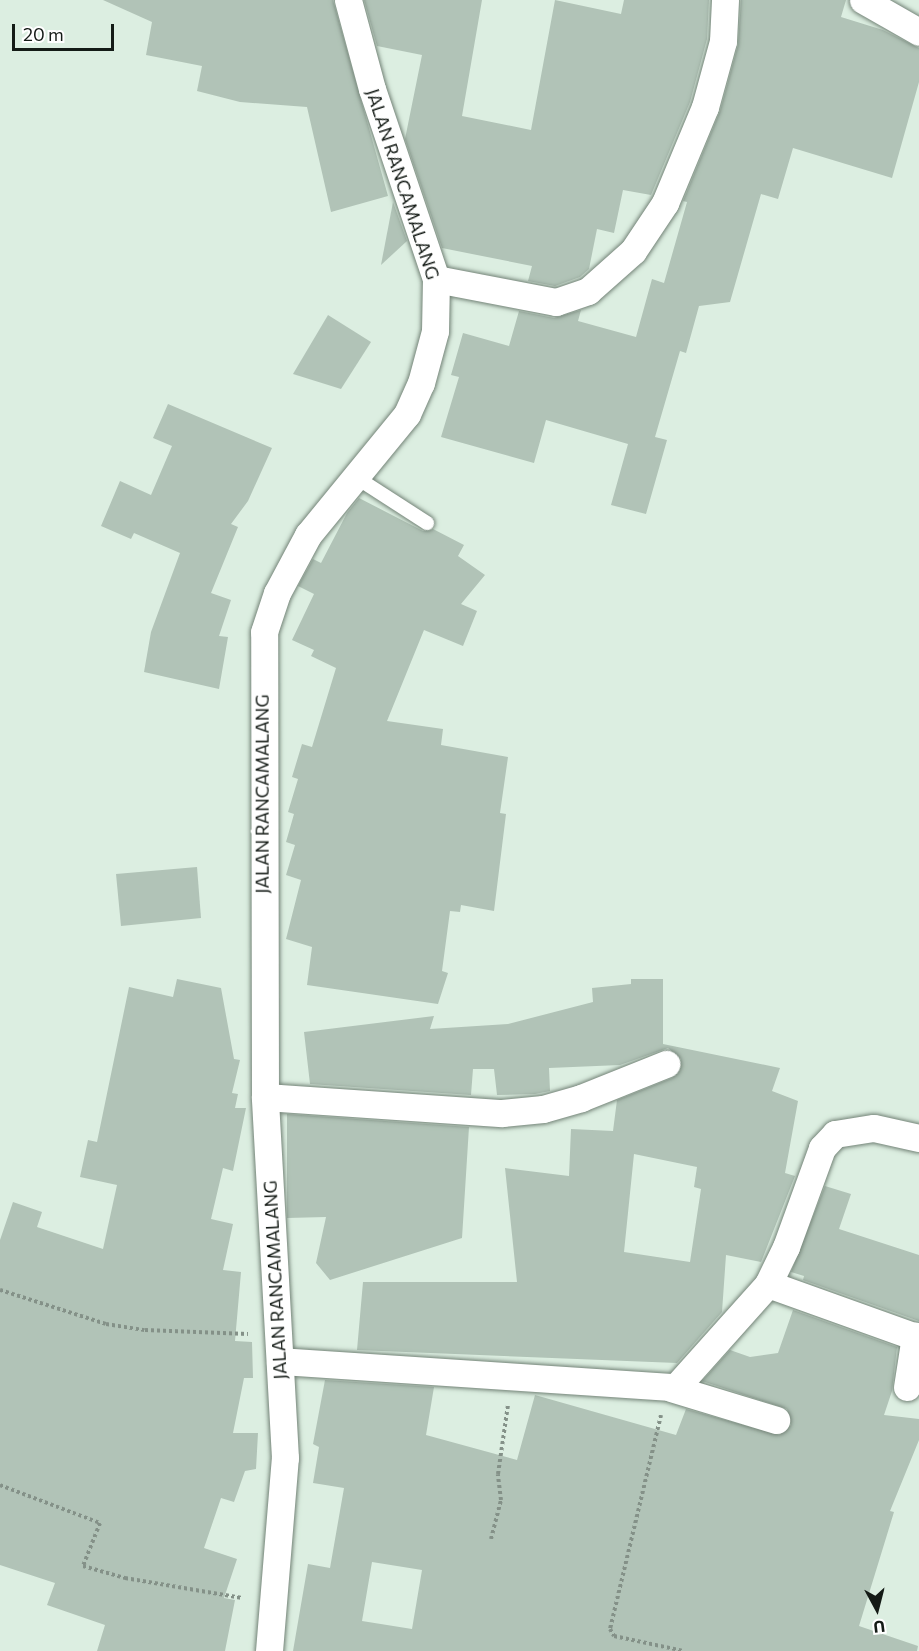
<!DOCTYPE html>
<html>
<head>
<meta charset="utf-8">
<style>
	body { margin:0 }
	#map { position:relative; width:919px; height:1651px; overflow:hidden; background:#dceee1; font-family:Commissioner,sans-serif }
	div>[style] { position:absolute }
	.building>* { inset:0; background:#b1c3b7 }
	.path>* { height:4px; margin-top:-2px; transform-origin:0; background:repeating-linear-gradient(90deg,#849188 0 3px,transparent 0 6px) }
	.roads { filter:drop-shadow(0 0 2px #738377) drop-shadow(0 0 2px #738377) }
	.lane>* { height:14px; margin:-7px; padding:0 7px; transform-origin:7px; border-radius:7px; background:#fff }
	.street>* { height:27px; margin:-13.5px; padding:0 13.5px; transform-origin:13.5px; border-radius:13.5px; background:#fff }
	span { translate:-50% -50%; white-space:nowrap; text-align:center; line-height:1.15; -webkit-text-stroke:6px #fff; paint-order:stroke }
	.street-label { font-size:18px; color:#141b16 }
	.north { position:absolute; left:847px; top:1579px; width:60px; height:60px; -webkit-text-stroke:4px #fff; paint-order:stroke; rotate:173deg; font-size:16px; font-weight:700; line-height:24px; text-align:center; color:#141b16 }
	.north::after { content:''; display:block; margin:auto; width:21px; height:27px; background:#141b16; clip-path:polygon(50% 0,100% 100%,50% 72%,0 100%) }
	.scale { position:absolute; left:12px; top:24px; width:102px; height:27px; box-sizing:border-box; border:3px solid #141b16; border-top:0; padding-left:8px; font-size:18px; line-height:21px; white-space:nowrap; color:#141b16; -webkit-text-stroke:4px #fff; paint-order:stroke }
</style>
</head>
<body>
<div id="map">
	<div class="building">
		<i style="clip-path:polygon(103px 0,333px 0,388px 196px,331px 212px,307px 107px,240px 102px,197px 91px,202px 66px,146px 55px,152px 22px)"></i>
		<i style="clip-path:polygon(364px 0,482px 0,462px 116px,531px 130px,555px 0,621px 14px,624px 0,709px 0,707px 39px,690px 102px,651px 195px,623px 190px,614px 233px,597px 229px,589px 269px,580px 277px,555px 286px,528px 281px,532px 266px,442px 248px,405px 139px,422px 55px,377px 46px)"></i>
		<i style="clip-path:polygon(741px 0,846px 0,841px 17px,883px 30px,919px 48px,919px 82px,892px 178px,793px 148px,778px 199px,761px 194px,730px 302px,699px 306px,686px 353px,680px 351px,655px 437px,667px 440px,646px 514px,611px 505px,628px 444px,546px 420px,534px 463px,441px 437px,459px 377px,451px 375px,463px 333px,509px 346px,519px 311px,554px 318px,581px 310px,578px 321px,636px 337px,652px 279px,664px 283px,687px 202px,683px 201px,720px 111px,738px 45px)"></i>
		<i style="clip-path:polygon(393px 202px,407px 241px,381px 265px)"></i>
		<i style="clip-path:polygon(328px 315px,371px 342px,341px 389px,293px 374px)"></i>
		<i style="clip-path:polygon(168px 404px,272px 448px,248px 501px,231px 524px,238px 527px,211px 593px,231px 600px,219px 636px,228px 637px,219px 689px,144px 672px,151px 632px,180px 553px,134px 533px,131px 539px,101px 526px,120px 481px,151px 495px,172px 446px,153px 438px)"></i>
		<i style="clip-path:polygon(359px 498px,423px 531px,433px 529px,464px 545px,458px 556px,485px 575px,461px 604px,477px 611px,463px 646px,424px 630px,387px 721px,443px 729px,441px 745px,508px 757px,500px 813px,506px 814px,494px 911px,461px 905px,460px 912px,450px 911px,442px 971px,448px 973px,438px 1004px,307px 985px,312px 947px,286px 939px,301px 880px,286px 875px,295px 845px,286px 842px,294px 814px,288px 812px,298px 779px,292px 777px,302px 744px,312px 747px,336px 668px,311px 656px,314px 650px,292px 640px,314px 594px,298px 586px,313px 559px,321px 563px,347px 513px)"></i>
		<i style="clip-path:polygon(197px 867px,201px 918px,121px 926px,116px 874px)"></i>
		<i style="clip-path:polygon(177px 979px,221px 988px,234px 1059px,240px 1060px,232px 1093px,238px 1094px,235px 1108px,246px 1108px,233px 1171px,223px 1168px,211px 1219px,233px 1224px,223px 1270px,241px 1272px,235px 1341px,252px 1342px,253px 1378px,244px 1378px,233px 1433px,258px 1433px,256px 1469px,245px 1471px,234px 1502px,221px 1498px,204px 1548px,237px 1559px,224px 1598px,235px 1600px,225px 1651px,97px 1651px,105px 1625px,47px 1605px,55px 1583px,0 1565px,0 1240px,13px 1202px,42px 1212px,37px 1227px,103px 1249px,117px 1185px,80px 1177px,88px 1140px,97px 1142px,129px 987px,173px 997px)"></i>
		<i style="clip-path:polygon(evenodd,631px 979px,663px 979px,663px 1044px,780px 1068px,772px 1091px,798px 1101px,785px 1173px,795px 1176px,761px 1262px,726px 1255px,722px 1312px,677px 1363px,357px 1350px,363px 1282px,517px 1282px,505px 1168px,569px 1176px,571px 1129px,613px 1131px,617px 1100px,672px 1078px,681px 1067px,681px 1059px,668px 1048px,620px 1065px,549px 1068px,550px 1091px,535px 1094px,497px 1095px,494px 1069px,473px 1069px,471px 1095px,310px 1084px,304px 1032px,434px 1016px,430px 1029px,508px 1024px,593px 1002px,592px 988px,631px 984px,631px 979px,634px 1154px,697px 1167px,694px 1187px,701px 1189px,690px 1262px,624px 1252px,634px 1154px)"></i>
		<i style="clip-path:polygon(287px 1114px,469px 1127px,462px 1238px,330px 1280px,316px 1263px,326px 1217px,287px 1218px)"></i>
		<i style="clip-path:polygon(825px 1186px,851px 1194px,839px 1229px,919px 1255px,919px 1321px,803px 1280px,804px 1276px,791px 1272px)"></i>
		<i style="clip-path:polygon(evenodd,793px 1310px,897px 1347px,892px 1391px,884px 1415px,919px 1419px,919px 1440px,890px 1511px,894px 1512px,859px 1626px,918px 1646px,917px 1651px,293px 1651px,308px 1564px,330px 1568px,344px 1488px,313px 1483px,319px 1447px,313px 1444px,325px 1380px,434px 1387px,426px 1435px,517px 1460px,535px 1395px,676px 1435px,686px 1409px,779px 1435px,791px 1425px,787px 1409px,702px 1381px,730px 1350px,750px 1357px,778px 1353px,793px 1310px,372px 1562px,422px 1570px,412px 1629px,362px 1621px,372px 1562px)"></i>
	</div>
	<div class="path">
		<i style="left:0;top:1290px;width:111px;rotate:17.8deg"></i>
		<i style="left:106px;top:1324px;width:39px;rotate:9deg"></i>
		<i style="left:145px;top:1330px;width:103px;rotate:2.2deg"></i>
		<i style="left:661px;top:1415px;width:220px;rotate:103.4deg"></i>
		<i style="left:610px;top:1629px;width:8px;rotate:60deg"></i>
		<i style="left:614px;top:1636px;width:72px;rotate:12.1deg"></i>
		<i style="left:0;top:1485px;width:107px;rotate:20.8deg"></i>
		<i style="left:100px;top:1523px;width:46px;rotate:111.6deg"></i>
		<i style="left:83px;top:1566px;width:44px;rotate:15.9deg"></i>
		<i style="left:125px;top:1578px;width:119px;rotate:9.7deg"></i>
		<i style="left:491px;top:1539px;width:40px;rotate:-75.6deg"></i>
		<i style="left:501px;top:1500px;width:26px;rotate:-97deg"></i>
		<i style="left:498px;top:1474px;width:70px;rotate:-81.8deg"></i>
	</div>
	<div class="roads">
		<div class="lane">
			<i style="left:354px;top:476px;width:87px;rotate:32.8deg"></i>
		</div>
		<div class="street">
			<i style="left:863px;top:0;width:64px;rotate:29.7deg"></i>
			<i style="left:436px;top:279px;width:122px;rotate:10.9deg"></i>
			<i style="left:556px;top:302px;width:34px;rotate:-19deg"></i>
			<i style="left:588px;top:291px;width:60px;rotate:-41.6deg"></i>
			<i style="left:633px;top:251px;width:58px;rotate:-56.3deg"></i>
			<i style="left:665px;top:203px;width:104px;rotate:-67.4deg"></i>
			<i style="left:705px;top:107px;width:68px;rotate:-74.7deg"></i>
			<i style="left:723px;top:41px;width:41px;rotate:-87.2deg"></i>
			<i style="left:265px;top:1097px;width:238px;rotate:3.9deg"></i>
			<i style="left:502px;top:1113px;width:41px;rotate:-5.6deg"></i>
			<i style="left:543px;top:1109px;width:40px;rotate:-16deg"></i>
			<i style="left:581px;top:1098px;width:92px;rotate:-21.8deg"></i>
			<i style="left:768px;top:1284px;width:160px;rotate:19.7deg"></i>
			<i style="left:280px;top:1361px;width:397px;rotate:3.8deg"></i>
			<i style="left:676px;top:1387px;width:138px;rotate:-48.2deg"></i>
			<i style="left:768px;top:1284px;width:41px;rotate:-64.1deg"></i>
			<i style="left:786px;top:1247px;width:105px;rotate:-70deg"></i>
			<i style="left:822px;top:1148px;width:19px;rotate:-47deg"></i>
			<i style="left:835px;top:1134px;width:39px;rotate:-9deg"></i>
			<i style="left:874px;top:1128px;width:46px;rotate:12.5deg"></i>
			<i style="left:907px;top:1387px;width:52px;rotate:-81.1deg"></i>
			<i style="left:671px;top:1388px;width:110px;rotate:16.9deg"></i>
			<i style="left:269px;top:1651px;width:194px;rotate:-85.3deg"></i>
			<i style="left:285px;top:1458px;width:362px;rotate:-93.2deg"></i>
			<i style="left:265px;top:1097px;width:465px;rotate:-90.1deg"></i>
			<i style="left:264px;top:632px;width:41px;rotate:-71.6deg"></i>
			<i style="left:277px;top:593px;width:66px;rotate:-61.9deg"></i>
			<i style="left:308px;top:535px;width:156px;rotate:-50.7deg"></i>
			<i style="left:407px;top:414px;width:34px;rotate:-66deg"></i>
			<i style="left:421px;top:383px;width:54px;rotate:-74.9deg"></i>
			<i style="left:435px;top:331px;width:52px;rotate:-88.9deg"></i>
			<i style="left:436px;top:279px;width:200px;rotate:-108.6deg"></i>
			<i style="left:372px;top:89px;width:92px;rotate:-105.1deg"></i>
		</div>
	</div>
	<div class="street-label">
		<span style="left:403px;top:184px;rotate:72deg">JALAN RANCAMALANG</span>
		<span style="left:262px;top:794px;rotate:-90deg">JALAN RANCAMALANG</span>
		<span style="left:275px;top:1280px;rotate:-93deg">JALAN RANCAMALANG</span>
	</div>
	<div class="north">U</div>
	<div class="scale">20 m</div>
</div>
</body>
</html>
